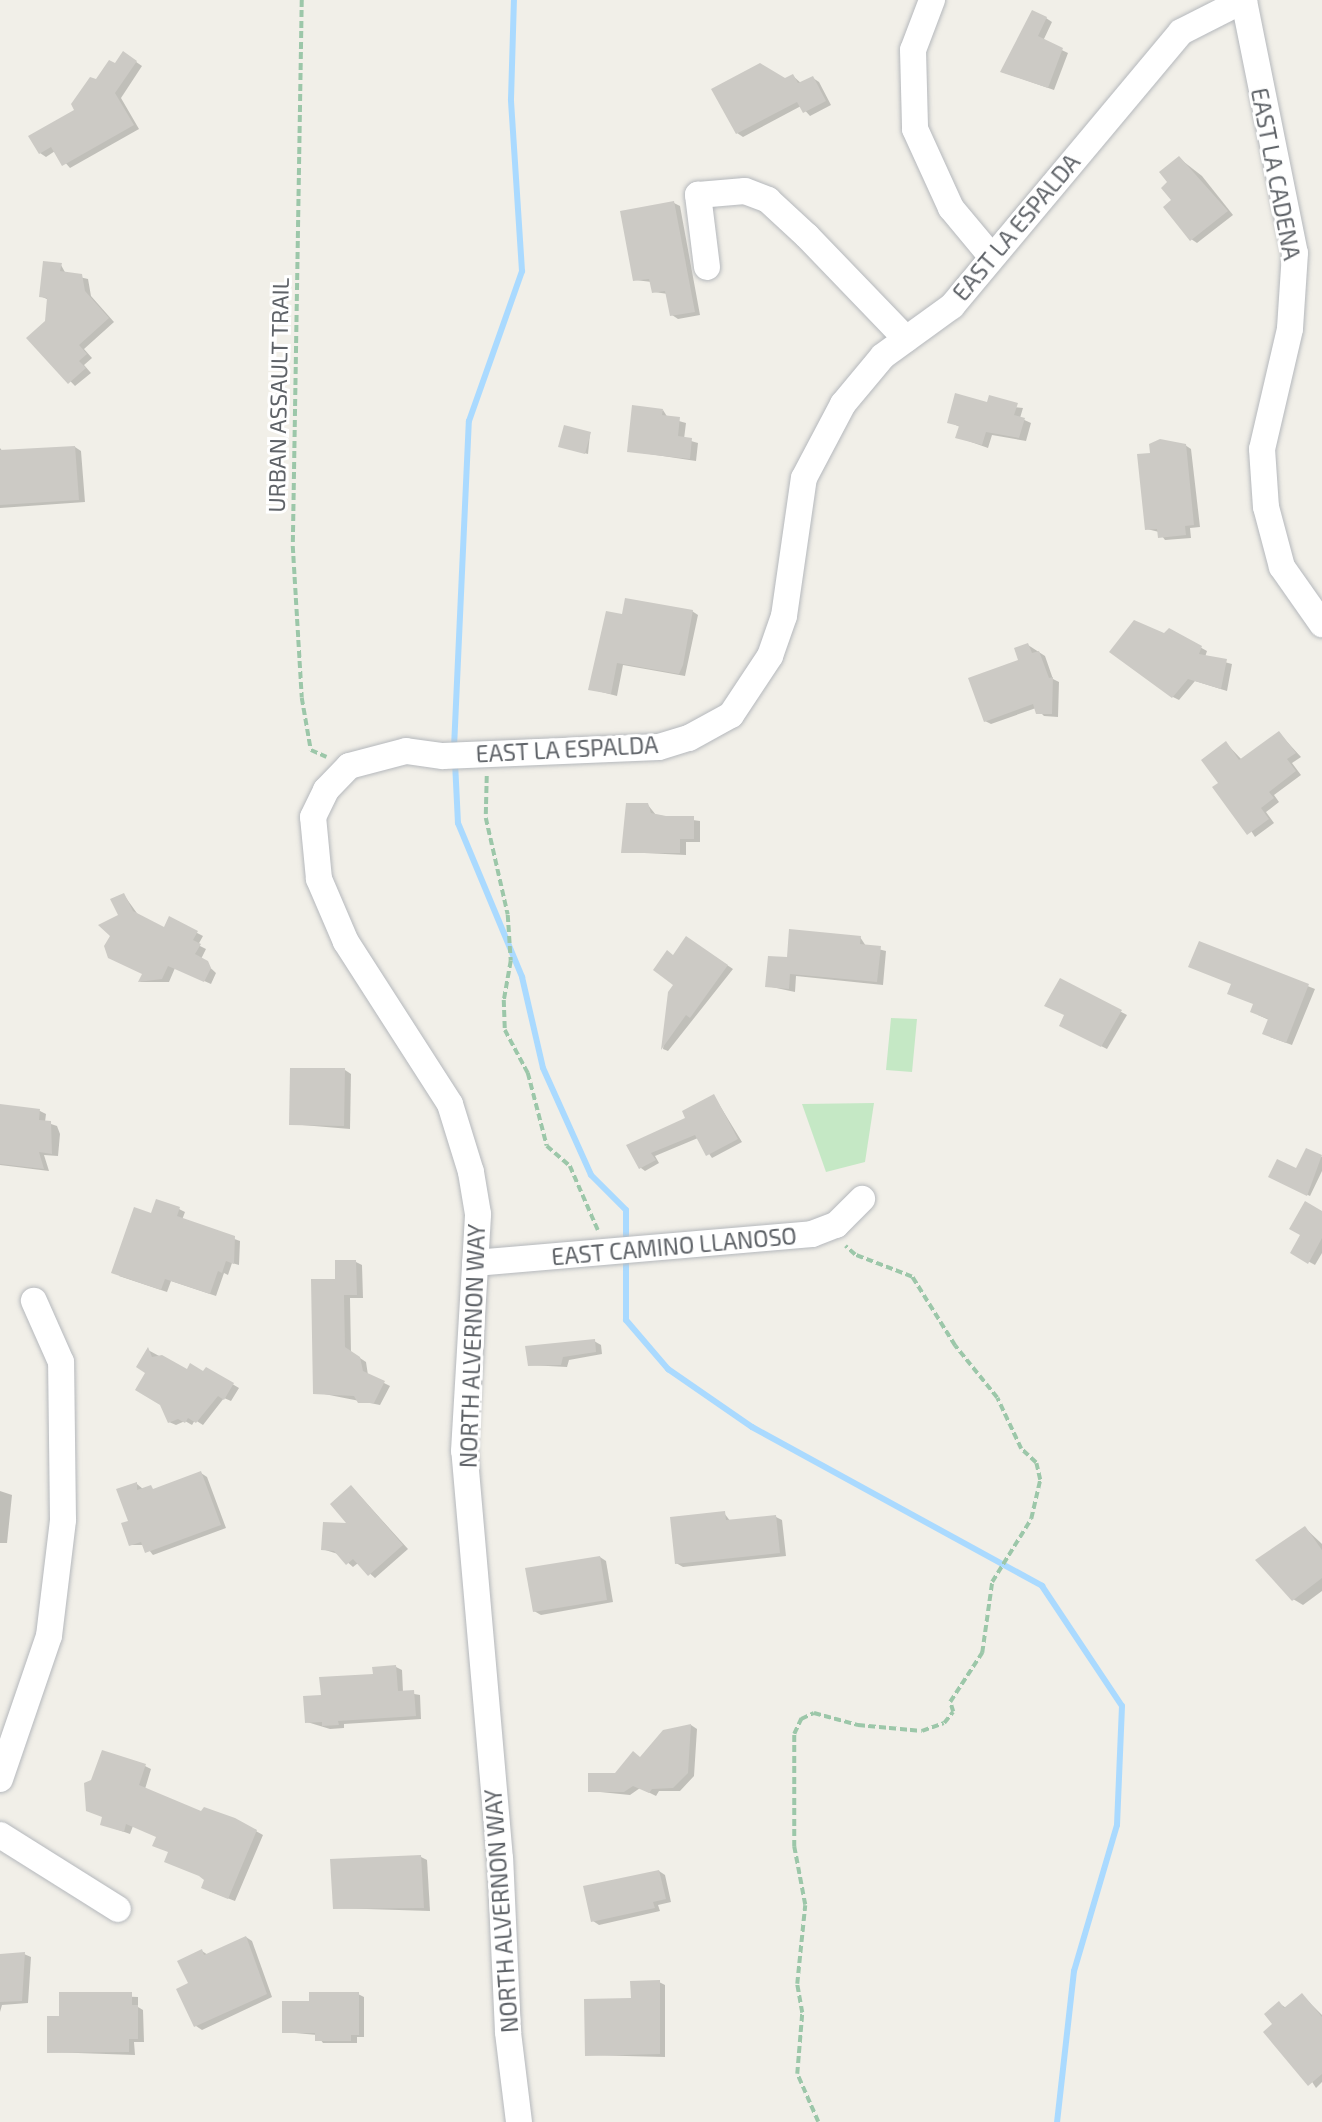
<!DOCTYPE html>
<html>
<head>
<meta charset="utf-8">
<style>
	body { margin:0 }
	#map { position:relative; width:1322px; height:2122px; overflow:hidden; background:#f1efe8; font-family:"Exo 2",sans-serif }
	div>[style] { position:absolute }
	.green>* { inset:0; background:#c5e8c5 }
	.shadow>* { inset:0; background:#0003 }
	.stream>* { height:6px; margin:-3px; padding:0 3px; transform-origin:3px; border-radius:3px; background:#aadaff }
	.building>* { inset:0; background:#cccac5 }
	.path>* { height:3.5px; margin-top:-1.75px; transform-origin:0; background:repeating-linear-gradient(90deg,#9cc7a9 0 7px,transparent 0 10.5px) }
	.roads { filter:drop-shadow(0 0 2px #b5b8bc) drop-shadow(0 0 2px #b5b8bc) }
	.minor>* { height:26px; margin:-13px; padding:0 13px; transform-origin:13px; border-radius:13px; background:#fff }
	span { translate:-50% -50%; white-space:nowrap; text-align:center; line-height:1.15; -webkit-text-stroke:6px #fff; paint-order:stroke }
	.street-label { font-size:23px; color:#5f6368 }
</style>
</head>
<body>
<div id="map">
	<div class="green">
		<i style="clip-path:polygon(891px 1018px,917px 1019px,912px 1072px,886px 1070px)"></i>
		<i style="clip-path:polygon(874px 1103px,865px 1162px,826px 1172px,802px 1104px)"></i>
	</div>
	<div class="shadow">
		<i style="clip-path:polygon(1046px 18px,1052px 22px,1043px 41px,1068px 53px,1054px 90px,1002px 72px)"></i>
		<i style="clip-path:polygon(129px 57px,142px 66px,121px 98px,139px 129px,70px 168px,55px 151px,46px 157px,40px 153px,115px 65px)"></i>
		<i style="clip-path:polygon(793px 76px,802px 84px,813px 78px,819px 82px,831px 105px,810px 116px,801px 106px,743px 137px,737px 133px)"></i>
		<i style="clip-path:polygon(1179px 158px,1202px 176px,1233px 215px,1197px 243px,1191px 239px,1170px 182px)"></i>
		<i style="clip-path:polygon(674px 203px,680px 206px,700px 315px,678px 319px,672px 315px,668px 294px,654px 292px,652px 282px,635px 280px)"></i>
		<i style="clip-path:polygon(61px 265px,66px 274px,88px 279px,91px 296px,114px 322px,84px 349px,92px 358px,84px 365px,91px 373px,75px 386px,29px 338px,46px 322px,49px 300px,40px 296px)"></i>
		<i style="clip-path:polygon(988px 404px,1023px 408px,1020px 418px,1031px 423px,1026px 441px,992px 435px,988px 448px,957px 437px,960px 427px,949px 422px)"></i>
		<i style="clip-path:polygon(663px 410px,668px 418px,686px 423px,684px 439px,698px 443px,696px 461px,629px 451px)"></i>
		<i style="clip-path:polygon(590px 434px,588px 454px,562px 447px)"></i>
		<i style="clip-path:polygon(1185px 445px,1191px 449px,1200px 527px,1190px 528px,1191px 538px,1165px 540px,1159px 532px,1147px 529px,1152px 454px)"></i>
		<i style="clip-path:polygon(75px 447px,81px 451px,85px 502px,0 508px,0 448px,3px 452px)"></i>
		<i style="clip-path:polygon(692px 611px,698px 615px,685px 676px,623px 665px,617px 696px,590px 689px,624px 616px)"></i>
		<i style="clip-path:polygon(1169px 630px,1207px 651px,1205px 657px,1232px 664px,1227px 691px,1195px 681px,1179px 700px,1173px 697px,1164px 636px)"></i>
		<i style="clip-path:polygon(1028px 645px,1045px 656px,1053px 679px,1059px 682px,1058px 717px,1044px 716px,1036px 708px,991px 724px,985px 721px)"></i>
		<i style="clip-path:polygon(1279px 733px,1301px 757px,1292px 763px,1301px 775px,1274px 795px,1279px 802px,1266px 812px,1274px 823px,1255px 837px,1220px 783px,1226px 743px,1242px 760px)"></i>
		<i style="clip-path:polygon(648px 805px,656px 815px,700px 821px,700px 842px,686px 842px,686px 855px,623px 852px)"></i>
		<i style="clip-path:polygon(124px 895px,139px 916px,164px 930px,170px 919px,203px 936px,198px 945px,206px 949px,201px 959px,216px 973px,211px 984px,175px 968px,169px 982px,140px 982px,144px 974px,121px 916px)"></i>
		<i style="clip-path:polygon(860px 937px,866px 946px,886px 951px,883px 985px,796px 976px,795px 992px,767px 986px,788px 959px)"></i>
		<i style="clip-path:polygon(693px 942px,733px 969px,668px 1051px,663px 1049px,670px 993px,676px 984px,674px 956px)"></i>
		<i style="clip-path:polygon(1200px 943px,1315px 989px,1292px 1045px,1270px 1037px,1269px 1020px,1258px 1015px,1255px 1004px)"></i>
		<i style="clip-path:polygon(1061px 980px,1127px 1015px,1107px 1049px,1067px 1029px)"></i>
		<i style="clip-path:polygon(345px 1070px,351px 1074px,350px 1129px,290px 1124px)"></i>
		<i style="clip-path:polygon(714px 1096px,742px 1142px,712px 1158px,698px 1138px,655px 1156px,659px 1163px,645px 1171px,641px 1168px,629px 1145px,688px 1118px)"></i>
		<i style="clip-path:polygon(40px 1111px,46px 1114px,45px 1122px,57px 1126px,60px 1134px,58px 1156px,44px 1155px,49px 1171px,0 1165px,0 1113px)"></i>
		<i style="clip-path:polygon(1307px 1150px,1322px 1157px,1322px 1171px,1310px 1196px,1270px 1177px,1297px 1171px)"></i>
		<i style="clip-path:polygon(179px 1209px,185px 1212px,182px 1220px,240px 1241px,239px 1265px,232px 1263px,228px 1275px,224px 1273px,216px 1296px,171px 1281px,167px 1292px,119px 1276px,152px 1216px)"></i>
		<i style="clip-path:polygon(1322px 1213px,1322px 1253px,1315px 1265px,1293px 1253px)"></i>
		<i style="clip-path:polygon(356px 1262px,362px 1265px,363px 1298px,350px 1298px,351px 1352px,366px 1362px,368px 1375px,390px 1386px,380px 1405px,314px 1392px,337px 1281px)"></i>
		<i style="clip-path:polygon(594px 1341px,601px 1345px,602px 1354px,569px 1360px,567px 1367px,529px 1365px)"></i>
		<i style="clip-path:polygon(148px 1350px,187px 1371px,204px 1373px,207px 1369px,239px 1388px,231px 1401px,224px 1398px,203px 1425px,195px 1420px,192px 1425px,185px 1421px,176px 1425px,169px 1422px,147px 1372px)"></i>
		<i style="clip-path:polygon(201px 1473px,207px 1477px,226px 1528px,153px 1555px,145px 1545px,130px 1545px,137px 1484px,143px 1489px,156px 1489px)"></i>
		<i style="clip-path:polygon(352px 1487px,408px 1549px,375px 1578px,358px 1563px,353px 1567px,338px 1554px,322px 1549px,350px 1525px)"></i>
		<i style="clip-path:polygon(0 1491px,12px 1495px,7px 1543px,0 1543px)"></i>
		<i style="clip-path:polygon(724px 1513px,731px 1522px,776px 1517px,782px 1520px,786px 1556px,683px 1567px,676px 1563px)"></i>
		<i style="clip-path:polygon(1305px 1528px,1322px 1544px,1322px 1591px,1303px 1605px,1293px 1599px)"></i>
		<i style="clip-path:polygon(600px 1557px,606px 1561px,613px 1602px,541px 1615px,534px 1611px)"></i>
		<i style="clip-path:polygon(396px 1667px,402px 1670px,403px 1692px,420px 1695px,421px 1719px,344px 1724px,344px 1728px,330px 1729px,307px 1722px,323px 1697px)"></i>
		<i style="clip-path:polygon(691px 1725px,697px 1729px,694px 1776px,680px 1791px,659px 1791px,656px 1796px,640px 1788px,630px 1795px,590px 1791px,641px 1758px,664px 1732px)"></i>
		<i style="clip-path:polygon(145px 1766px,151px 1769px,145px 1789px,202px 1813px,234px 1819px,263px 1835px,235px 1901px,209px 1891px,207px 1880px,170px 1853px,158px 1837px,133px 1826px,130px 1834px,102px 1824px)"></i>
		<i style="clip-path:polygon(421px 1857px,427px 1860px,430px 1911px,335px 1908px)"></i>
		<i style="clip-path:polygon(659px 1871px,665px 1875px,671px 1902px,658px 1905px,660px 1911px,599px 1925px,593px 1921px)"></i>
		<i style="clip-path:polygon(246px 1937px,252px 1941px,272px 1997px,202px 2030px,196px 2026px,190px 1984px,202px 1951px,208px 1955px)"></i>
		<i style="clip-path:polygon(24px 1954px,31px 1957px,28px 2003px,2px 2005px,0 2012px,0 1955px)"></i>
		<i style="clip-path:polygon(659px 1982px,665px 1985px,665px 2057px,587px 2055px)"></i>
		<i style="clip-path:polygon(60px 1994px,138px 1997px,138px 2007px,143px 2010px,144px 2042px,134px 2042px,135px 2055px,49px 2052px,61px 2018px)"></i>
		<i style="clip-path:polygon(358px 1994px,364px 1997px,364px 2037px,357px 2037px,357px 2043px,323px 2043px,317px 2035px,284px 2032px,311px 2003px)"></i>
		<i style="clip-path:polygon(1302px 1995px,1322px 2015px,1322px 2082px,1316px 2088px,1275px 2024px,1279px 2003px,1286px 2008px)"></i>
	</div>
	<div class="stream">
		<i style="left:454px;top:748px;width:327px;rotate:-87.4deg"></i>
		<i style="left:469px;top:421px;width:159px;rotate:-70.5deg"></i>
		<i style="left:522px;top:271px;width:172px;rotate:-93.7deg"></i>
		<i style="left:511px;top:99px;width:99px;rotate:-88.3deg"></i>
		<i style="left:455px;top:762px;width:61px;rotate:87.2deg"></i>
		<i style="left:458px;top:823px;width:167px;rotate:67.4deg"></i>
		<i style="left:522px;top:977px;width:93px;rotate:77deg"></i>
		<i style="left:543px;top:1068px;width:117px;rotate:65.8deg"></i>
		<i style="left:591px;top:1175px;width:49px;rotate:45deg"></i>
		<i style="left:626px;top:1210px;width:33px;rotate:90deg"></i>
		<i style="left:626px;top:1258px;width:62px;rotate:90deg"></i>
		<i style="left:626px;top:1320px;width:65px;rotate:49.4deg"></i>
		<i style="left:668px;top:1369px;width:102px;rotate:34.6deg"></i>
		<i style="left:752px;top:1427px;width:331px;rotate:28.7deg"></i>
		<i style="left:1042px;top:1586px;width:144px;rotate:56.3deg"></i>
		<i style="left:1122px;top:1706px;width:119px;rotate:92.4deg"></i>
		<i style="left:1117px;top:1825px;width:152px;rotate:106.4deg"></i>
		<i style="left:1074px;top:1971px;width:152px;rotate:96.4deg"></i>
	</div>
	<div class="building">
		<i style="clip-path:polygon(1032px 10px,1047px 17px,1038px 36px,1063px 48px,1048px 88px,1000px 72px)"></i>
		<i style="clip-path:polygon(123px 51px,137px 61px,115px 93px,134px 125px,62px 166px,51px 147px,39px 154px,28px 136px,74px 110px,71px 104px,90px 77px,96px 79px,109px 60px,115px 63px)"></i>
		<i style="clip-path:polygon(760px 63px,785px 78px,793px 74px,798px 83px,813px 76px,826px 101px,803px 113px,797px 102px,736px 134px,711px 89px)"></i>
		<i style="clip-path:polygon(1179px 156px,1228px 211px,1190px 241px,1163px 207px,1171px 200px,1161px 188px,1167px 182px,1159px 172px)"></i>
		<i style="clip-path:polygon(674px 201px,695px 312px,670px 316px,665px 291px,652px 293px,649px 279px,633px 281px,620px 211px)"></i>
		<i style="clip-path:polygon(43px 261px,62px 263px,60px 271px,82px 274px,85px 291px,109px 318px,79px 345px,87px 354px,79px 361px,86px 368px,68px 384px,26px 338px,45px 321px,47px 298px,39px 297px)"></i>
		<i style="clip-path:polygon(955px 393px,987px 402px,989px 395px,1018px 403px,1014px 415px,1025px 418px,1019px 438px,986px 432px,982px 445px,955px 438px,959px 426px,947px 423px)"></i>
		<i style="clip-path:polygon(632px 405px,663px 409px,662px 415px,680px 417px,678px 436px,692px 438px,690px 459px,627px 452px)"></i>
		<i style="clip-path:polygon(564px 425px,591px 432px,585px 454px,558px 447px)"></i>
		<i style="clip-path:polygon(1160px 439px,1186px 444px,1194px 525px,1185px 526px,1186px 535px,1158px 538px,1157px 529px,1145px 530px,1137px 454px,1150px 453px,1149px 444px)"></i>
		<i style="clip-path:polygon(75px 446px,79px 500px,0 505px,0 450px)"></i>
		<i style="clip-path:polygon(625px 598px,693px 610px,683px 665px,679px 674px,617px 663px,611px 694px,588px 690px,606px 611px,622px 614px)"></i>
		<i style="clip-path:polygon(1134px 620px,1164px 633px,1169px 628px,1202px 646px,1199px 654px,1227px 659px,1221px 689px,1188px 679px,1172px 698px,1109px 652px)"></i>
		<i style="clip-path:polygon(1028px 643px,1032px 653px,1039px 651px,1049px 678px,1053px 677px,1052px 714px,1036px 714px,1033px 704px,984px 722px,968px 678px,1018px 660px,1014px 648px)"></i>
		<i style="clip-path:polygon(1279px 731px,1296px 753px,1287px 759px,1296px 771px,1269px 792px,1274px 798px,1261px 808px,1269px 819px,1247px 835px,1212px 787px,1218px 783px,1201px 760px,1226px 741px,1239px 760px)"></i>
		<i style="clip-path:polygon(626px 803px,648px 803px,651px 813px,666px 816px,694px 816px,694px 839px,680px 839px,680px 853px,621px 853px)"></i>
		<i style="clip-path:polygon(124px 893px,133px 911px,164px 927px,169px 916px,198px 931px,193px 940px,201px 944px,195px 954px,208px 961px,211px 968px,204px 982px,168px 966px,162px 979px,138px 982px,142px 974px,108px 958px,104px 946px,110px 936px,98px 925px,118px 915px,110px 899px)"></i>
		<i style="clip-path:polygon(789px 929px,861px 936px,860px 944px,881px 946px,877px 982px,790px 974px,789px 989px,765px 987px,768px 956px,787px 957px)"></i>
		<i style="clip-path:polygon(686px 936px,728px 965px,690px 1018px,686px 1015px,661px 1050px,668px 992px,673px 985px,653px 970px,667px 950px,673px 955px)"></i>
		<i style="clip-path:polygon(1199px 941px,1309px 984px,1286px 1043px,1262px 1034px,1268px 1019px,1250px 1012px,1253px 1004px,1227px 994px,1231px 984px,1188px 967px)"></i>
		<i style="clip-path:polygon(1060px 978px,1122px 1010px,1101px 1047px,1059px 1026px,1064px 1015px,1044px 1006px)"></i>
		<i style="clip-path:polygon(290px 1068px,345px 1068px,344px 1126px,289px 1125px)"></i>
		<i style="clip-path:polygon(714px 1094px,738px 1139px,706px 1156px,695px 1135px,651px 1153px,656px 1160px,639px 1169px,626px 1145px,685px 1118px,682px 1111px)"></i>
		<i style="clip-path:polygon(0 1104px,40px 1109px,39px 1120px,51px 1121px,52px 1154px,39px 1152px,44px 1169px,0 1164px)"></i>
		<i style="clip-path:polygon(1306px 1148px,1322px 1155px,1307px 1196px,1268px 1177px,1277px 1159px,1296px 1168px)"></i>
		<i style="clip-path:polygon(156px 1199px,180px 1207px,177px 1216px,235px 1236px,234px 1264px,226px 1261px,222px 1273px,218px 1271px,210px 1294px,165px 1279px,161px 1290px,111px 1273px,134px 1207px,151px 1213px)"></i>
		<i style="clip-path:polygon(1305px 1201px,1322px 1211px,1322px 1238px,1308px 1264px,1290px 1253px,1300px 1235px,1289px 1229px)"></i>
		<i style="clip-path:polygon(335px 1260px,356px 1260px,357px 1295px,344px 1295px,345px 1347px,360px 1357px,363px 1371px,385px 1381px,374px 1403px,358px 1403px,354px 1396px,313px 1394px,311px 1279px,335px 1279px)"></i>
		<i style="clip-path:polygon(595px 1339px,596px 1352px,563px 1357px,561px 1365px,528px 1366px,525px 1346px)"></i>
		<i style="clip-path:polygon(148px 1347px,152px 1357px,162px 1355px,187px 1369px,190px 1363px,203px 1371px,206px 1367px,234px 1383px,224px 1400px,218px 1396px,196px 1423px,188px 1418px,185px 1423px,178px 1419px,168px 1423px,160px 1405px,135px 1390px,145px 1373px,136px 1367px)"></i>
		<i style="clip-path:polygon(201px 1471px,221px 1525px,145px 1553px,141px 1542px,129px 1546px,121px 1523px,128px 1521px,116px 1489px,137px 1482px,137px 1490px,151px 1485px,153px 1489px)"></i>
		<i style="clip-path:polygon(351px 1485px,403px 1545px,368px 1576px,353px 1559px,346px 1565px,334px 1551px,321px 1550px,323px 1522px,346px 1523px,330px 1504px)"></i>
		<i style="clip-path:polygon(725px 1511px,726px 1520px,776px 1515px,780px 1553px,675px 1564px,670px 1517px)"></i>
		<i style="clip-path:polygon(1305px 1526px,1322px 1550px,1322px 1578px,1292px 1601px,1255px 1560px)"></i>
		<i style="clip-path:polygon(600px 1556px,607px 1600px,533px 1612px,525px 1568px)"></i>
		<i style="clip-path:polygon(396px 1665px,398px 1691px,414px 1690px,416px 1716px,338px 1721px,339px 1725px,322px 1726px,322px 1722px,305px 1723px,303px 1696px,321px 1695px,319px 1677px,373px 1674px,372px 1667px)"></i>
		<i style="clip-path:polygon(691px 1724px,688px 1773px,673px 1788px,652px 1789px,649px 1793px,633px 1786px,624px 1792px,588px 1792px,588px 1773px,615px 1773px,633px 1751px,640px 1757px,663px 1730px)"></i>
		<i style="clip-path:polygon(102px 1750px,146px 1764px,139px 1785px,201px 1811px,204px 1807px,235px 1818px,257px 1830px,228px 1899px,201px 1888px,204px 1880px,199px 1876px,164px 1862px,168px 1852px,152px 1846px,156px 1837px,126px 1824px,124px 1832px,100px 1825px,102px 1817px,86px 1811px,84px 1783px,91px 1780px)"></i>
		<i style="clip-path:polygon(421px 1855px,424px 1908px,333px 1909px,330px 1859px)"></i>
		<i style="clip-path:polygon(659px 1870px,666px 1899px,653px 1902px,655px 1908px,591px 1922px,583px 1886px)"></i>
		<i style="clip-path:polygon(246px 1936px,267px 1994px,194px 2027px,176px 1989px,188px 1983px,177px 1961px,202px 1949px,204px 1955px)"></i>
		<i style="clip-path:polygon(25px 1952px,22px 2001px,0 2002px,0 1954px)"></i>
		<i style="clip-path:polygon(660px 1980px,660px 2054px,585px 2056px,584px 1999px,631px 1998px,630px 1981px)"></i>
		<i style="clip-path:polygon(59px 1992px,132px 1992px,132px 2005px,138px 2005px,138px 2039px,129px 2039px,129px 2052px,47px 2053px,47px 2016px,59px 2016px)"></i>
		<i style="clip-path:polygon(309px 1992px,359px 1992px,359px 2035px,351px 2035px,351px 2041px,315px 2041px,315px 2033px,282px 2033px,282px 2001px,309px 2001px)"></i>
		<i style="clip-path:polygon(1302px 1993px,1322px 2017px,1322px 2074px,1308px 2086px,1263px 2032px,1272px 2024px,1264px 2014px,1279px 2001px,1284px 2008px)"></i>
	</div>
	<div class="path">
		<i style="left:302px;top:0;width:546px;rotate:90.94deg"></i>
		<i style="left:293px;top:546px;width:152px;rotate:86.6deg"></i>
		<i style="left:302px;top:698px;width:53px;rotate:80.2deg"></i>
		<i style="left:311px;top:750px;width:17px;rotate:24deg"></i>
		<i style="left:487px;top:776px;width:42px;rotate:91.4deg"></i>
		<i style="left:486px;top:818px;width:99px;rotate:77.2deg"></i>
		<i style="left:508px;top:915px;width:46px;rotate:86.3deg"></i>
		<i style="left:511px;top:961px;width:40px;rotate:100deg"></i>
		<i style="left:504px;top:1000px;width:30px;rotate:88deg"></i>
		<i style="left:505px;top:1030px;width:49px;rotate:61.9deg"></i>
		<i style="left:528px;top:1073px;width:75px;rotate:75.4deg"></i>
		<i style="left:547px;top:1146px;width:30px;rotate:41deg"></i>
		<i style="left:570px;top:1166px;width:70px;rotate:66.4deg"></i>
		<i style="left:818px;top:2122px;width:52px;rotate:-113.6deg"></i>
		<i style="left:797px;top:2074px;width:61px;rotate:-85.3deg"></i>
		<i style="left:802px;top:2013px;width:29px;rotate:-100deg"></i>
		<i style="left:797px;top:1984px;width:79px;rotate:-84.2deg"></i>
		<i style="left:805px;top:1905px;width:59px;rotate:-100.7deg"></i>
		<i style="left:794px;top:1847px;width:113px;rotate:-90deg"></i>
		<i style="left:794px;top:1734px;width:17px;rotate:-65deg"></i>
		<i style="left:801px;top:1719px;width:14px;rotate:-25deg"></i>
		<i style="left:814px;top:1713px;width:46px;rotate:15.3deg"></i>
		<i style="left:858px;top:1725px;width:64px;rotate:5.4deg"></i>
		<i style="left:922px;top:1731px;width:23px;rotate:-20deg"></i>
		<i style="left:944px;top:1723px;width:14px;rotate:-51deg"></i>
		<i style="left:953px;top:1712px;width:10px;rotate:-107deg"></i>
		<i style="left:950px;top:1702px;width:59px;rotate:-56.9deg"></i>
		<i style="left:982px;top:1653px;width:72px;rotate:-82deg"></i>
		<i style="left:992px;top:1582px;width:74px;rotate:-58.2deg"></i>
		<i style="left:1031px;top:1519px;width:40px;rotate:-77deg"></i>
		<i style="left:1040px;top:1480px;width:17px;rotate:-103deg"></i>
		<i style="left:1036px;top:1463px;width:21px;rotate:-137deg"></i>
		<i style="left:1021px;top:1449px;width:56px;rotate:-115.2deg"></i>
		<i style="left:997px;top:1398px;width:67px;rotate:-128.9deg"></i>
		<i style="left:955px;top:1346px;width:81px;rotate:-121.9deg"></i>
		<i style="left:912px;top:1277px;width:61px;rotate:-158.9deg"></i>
		<i style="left:855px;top:1255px;width:13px;rotate:-138deg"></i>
	</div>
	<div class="roads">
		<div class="minor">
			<i style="left:932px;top:0;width:53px;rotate:110.8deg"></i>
			<i style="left:913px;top:50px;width:79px;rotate:88.5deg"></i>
			<i style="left:915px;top:129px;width:87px;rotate:65.5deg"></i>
			<i style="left:951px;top:208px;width:62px;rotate:50.2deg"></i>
			<i style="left:1244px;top:1px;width:257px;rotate:78.6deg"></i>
			<i style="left:1295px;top:253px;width:76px;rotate:93.8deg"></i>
			<i style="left:1290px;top:329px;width:123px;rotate:103.1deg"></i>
			<i style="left:1262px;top:449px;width:58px;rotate:86.1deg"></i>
			<i style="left:1266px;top:507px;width:62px;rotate:75.1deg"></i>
			<i style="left:1282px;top:567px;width:70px;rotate:54.9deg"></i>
			<i style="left:707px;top:267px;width:73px;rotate:-97.1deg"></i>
			<i style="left:698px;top:195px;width:47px;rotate:-4.9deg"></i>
			<i style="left:745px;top:191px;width:25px;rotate:21deg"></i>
			<i style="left:768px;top:200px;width:53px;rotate:42.7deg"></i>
			<i style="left:807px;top:236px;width:143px;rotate:46.1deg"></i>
			<i style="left:475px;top:1263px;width:338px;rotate:-4.9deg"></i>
			<i style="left:812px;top:1234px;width:26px;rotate:-21deg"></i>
			<i style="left:836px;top:1225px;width:37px;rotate:-45deg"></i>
			<i style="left:0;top:1779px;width:151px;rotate:-71.1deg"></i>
			<i style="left:49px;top:1636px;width:117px;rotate:-83.1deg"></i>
			<i style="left:63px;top:1520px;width:158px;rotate:-90.7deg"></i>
			<i style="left:61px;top:1362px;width:67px;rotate:-113.9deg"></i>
			<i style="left:0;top:1835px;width:139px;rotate:32.1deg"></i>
			<i style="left:519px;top:2122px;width:91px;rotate:-97deg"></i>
			<i style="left:508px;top:2032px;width:173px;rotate:-92.6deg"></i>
			<i style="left:500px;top:1859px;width:410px;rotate:-95deg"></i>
			<i style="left:464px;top:1451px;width:237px;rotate:-86.6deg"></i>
			<i style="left:478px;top:1214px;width:43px;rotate:-99.5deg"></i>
			<i style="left:471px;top:1172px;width:71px;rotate:-107.2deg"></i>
			<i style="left:450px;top:1104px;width:193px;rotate:-122.7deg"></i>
			<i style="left:346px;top:942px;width:69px;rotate:-113.2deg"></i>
			<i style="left:319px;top:879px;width:62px;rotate:-95.5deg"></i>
			<i style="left:313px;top:817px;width:30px;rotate:-64deg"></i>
			<i style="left:326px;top:790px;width:33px;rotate:-46deg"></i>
			<i style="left:349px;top:766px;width:59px;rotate:-14.7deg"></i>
			<i style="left:406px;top:751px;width:37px;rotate:8deg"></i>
			<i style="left:443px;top:756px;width:216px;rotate:-2.4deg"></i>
			<i style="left:659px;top:747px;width:31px;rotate:-17deg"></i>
			<i style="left:689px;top:738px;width:48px;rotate:-28.7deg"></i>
			<i style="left:731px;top:715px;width:71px;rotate:-56.5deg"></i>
			<i style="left:770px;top:656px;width:42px;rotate:-70.7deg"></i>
			<i style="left:784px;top:616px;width:139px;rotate:-81.8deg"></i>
			<i style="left:804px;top:478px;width:84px;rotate:-62.2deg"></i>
			<i style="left:843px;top:404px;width:62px;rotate:-50.2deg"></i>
			<i style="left:883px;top:356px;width:85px;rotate:-35.9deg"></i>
			<i style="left:952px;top:306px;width:357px;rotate:-50.1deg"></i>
			<i style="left:1181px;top:32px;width:71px;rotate:-26.9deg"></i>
		</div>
	</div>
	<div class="street-label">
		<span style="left:1276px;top:174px;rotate:79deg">EAST LA CADENA</span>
		<span style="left:1016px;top:227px;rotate:-50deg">EAST LA ESPALDA</span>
		<span style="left:278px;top:395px;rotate:-89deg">URBAN ASSAULT TRAIL</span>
		<span style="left:567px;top:749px;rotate:-3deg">EAST LA ESPALDA</span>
		<span style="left:674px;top:1246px;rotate:-5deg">EAST CAMINO LLANOSO</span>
		<span style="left:472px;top:1346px;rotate:-88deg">NORTH ALVERNON WAY</span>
		<span style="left:501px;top:1911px;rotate:-94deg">NORTH ALVERNON WAY</span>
	</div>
</div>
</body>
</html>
